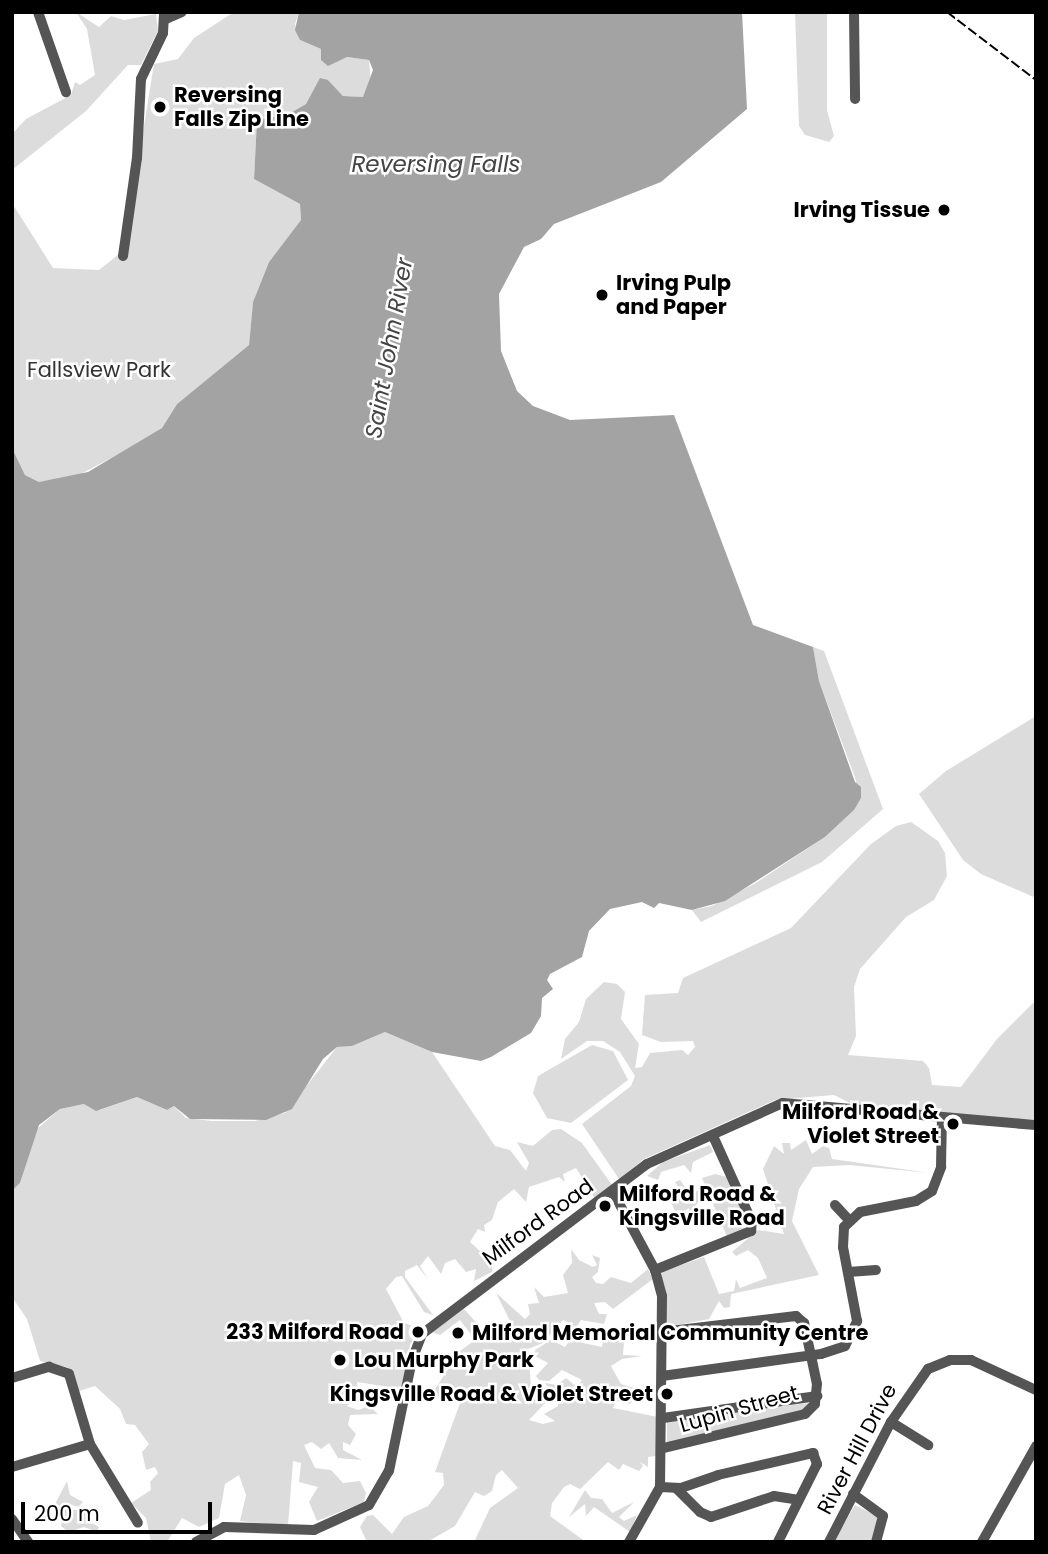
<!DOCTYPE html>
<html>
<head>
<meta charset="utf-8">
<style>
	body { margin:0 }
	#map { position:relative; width:1048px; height:1554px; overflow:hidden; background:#fff; font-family:Poppins,sans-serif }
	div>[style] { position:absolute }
	.green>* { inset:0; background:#dcdcdc }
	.water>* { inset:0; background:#a3a3a3 }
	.minor>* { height:10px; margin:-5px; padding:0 5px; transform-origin:5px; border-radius:5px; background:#555 }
	.rail>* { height:2px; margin-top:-1px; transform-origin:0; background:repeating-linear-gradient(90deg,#000 0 10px,transparent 0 13.5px) }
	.dots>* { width:19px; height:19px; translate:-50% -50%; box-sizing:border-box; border:4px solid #fff; border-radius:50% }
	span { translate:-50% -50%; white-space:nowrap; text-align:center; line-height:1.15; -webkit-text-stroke:5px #fff; paint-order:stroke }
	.poi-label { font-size:21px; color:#000; font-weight:700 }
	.left { translate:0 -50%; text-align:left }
	.right { translate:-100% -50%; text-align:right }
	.park-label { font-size:21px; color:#333 }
	.street-label { font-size:21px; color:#000 }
	.water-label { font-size:23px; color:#444; font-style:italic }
	.frame { position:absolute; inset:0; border:14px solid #000; pointer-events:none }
	.scale { position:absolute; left:21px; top:1502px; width:191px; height:32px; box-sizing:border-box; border:4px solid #000; border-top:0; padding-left:9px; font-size:21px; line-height:24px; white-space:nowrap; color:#000; -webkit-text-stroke:5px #fff; paint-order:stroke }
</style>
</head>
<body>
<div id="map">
	<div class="green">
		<i style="clip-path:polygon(76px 12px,99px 27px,111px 16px,124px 20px,156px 14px,158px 31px,141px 65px,128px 65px,86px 111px,12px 170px,12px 134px,26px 119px,71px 95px,75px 82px,80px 85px,95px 75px,87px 29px)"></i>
		<i style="clip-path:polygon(234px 12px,299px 12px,295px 24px,300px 40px,321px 49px,328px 65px,347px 57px,369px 60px,371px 84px,363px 97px,343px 96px,328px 80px,306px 104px,287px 115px,257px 120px,254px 179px,300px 204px,301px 220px,269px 262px,253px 302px,249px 345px,177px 404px,162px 428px,140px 443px,73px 478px,39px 482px,25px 475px,12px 448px,12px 203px,53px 268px,99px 270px,124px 250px,154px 64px,178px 59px,194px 38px)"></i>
		<i style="clip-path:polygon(795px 12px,827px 12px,827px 110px,834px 136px,829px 142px,805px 135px,799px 126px)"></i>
		<i style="clip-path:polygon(813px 647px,824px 651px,883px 809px,822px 862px,701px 922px,692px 910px,712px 906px,754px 884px,825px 837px,854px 810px,856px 780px,819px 681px)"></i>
		<i style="clip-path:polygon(1036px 716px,1036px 898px,981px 874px,963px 860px,919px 794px,946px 771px)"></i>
		<i style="clip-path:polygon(911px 822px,938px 841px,945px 853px,947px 876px,934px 900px,906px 917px,860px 969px,854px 987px,856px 1036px,848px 1055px,923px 1061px,929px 1068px,932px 1085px,961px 1087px,997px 1039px,1036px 1000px,1036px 1121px,852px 1104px,834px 1095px,775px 1100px,644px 1159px,619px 1179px,582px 1124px,631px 1086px,635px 1076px,620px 1052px,603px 1041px,587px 1041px,561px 1059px,565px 1039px,579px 1022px,586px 999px,604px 982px,617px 984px,625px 992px,621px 1019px,639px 1044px,635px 1068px,642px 1067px,650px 1053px,682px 1050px,688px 1055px,695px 1047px,693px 1041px,661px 1042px,642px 1035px,645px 995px,678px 993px,683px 978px,791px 928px,871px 844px,896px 826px)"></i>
		<i style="clip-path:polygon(385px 1032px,432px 1052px,495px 1146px,510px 1150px,526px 1171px,529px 1163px,517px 1142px,533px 1146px,552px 1130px,561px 1129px,582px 1143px,612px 1185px,595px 1199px,576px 1168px,563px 1174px,565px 1182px,559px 1177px,529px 1187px,526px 1202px,514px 1189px,498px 1202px,492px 1220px,484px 1225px,485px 1232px,478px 1229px,470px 1242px,493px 1263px,492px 1272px,474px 1281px,476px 1269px,466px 1272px,455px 1259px,445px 1263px,441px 1274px,428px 1256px,420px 1266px,428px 1279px,417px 1265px,405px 1271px,405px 1277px,433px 1315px,424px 1312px,402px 1276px,396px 1277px,386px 1289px,404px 1323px,419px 1328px,410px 1345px,401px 1389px,357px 1382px,358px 1391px,365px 1390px,368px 1398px,355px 1398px,347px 1406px,358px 1410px,369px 1406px,378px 1414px,350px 1415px,348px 1425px,356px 1434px,350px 1445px,343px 1442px,343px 1450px,362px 1460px,338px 1458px,329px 1443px,321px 1449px,312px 1442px,304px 1445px,315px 1468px,331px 1470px,343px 1483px,360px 1481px,366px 1493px,364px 1502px,317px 1521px,309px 1502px,318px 1487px,299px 1482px,301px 1463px,293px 1461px,288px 1526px,240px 1521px,246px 1495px,239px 1475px,225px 1484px,219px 1518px,199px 1527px,182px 1518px,167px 1542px,151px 1542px,146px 1518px,131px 1503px,151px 1490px,150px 1482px,158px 1473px,155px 1467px,146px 1470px,142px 1452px,149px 1444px,135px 1425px,126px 1424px,120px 1409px,95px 1386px,79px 1391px,67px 1367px,40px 1361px,27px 1319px,12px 1297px,12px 1191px,20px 1183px,37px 1129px,60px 1109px,84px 1104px,100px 1110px,137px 1097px,167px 1110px,174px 1106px,186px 1118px,212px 1121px,255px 1121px,285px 1113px,337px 1047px,352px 1046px)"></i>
		<i style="clip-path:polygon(592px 1045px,613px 1051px,628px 1080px,571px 1123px,547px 1118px,533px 1093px,538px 1076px)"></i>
		<i style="clip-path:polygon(806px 1140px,812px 1154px,823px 1146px,829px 1148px,832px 1159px,930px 1173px,849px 1165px,813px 1167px,799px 1189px,792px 1221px,819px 1275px,731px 1294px,730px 1307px,724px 1308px,719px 1301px,709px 1319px,667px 1327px,661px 1275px,664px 1271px,704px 1257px,719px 1294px,734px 1291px,736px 1279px,740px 1288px,767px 1278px,758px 1258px,748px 1250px,736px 1256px,732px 1252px,758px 1230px,784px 1234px,763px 1169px,774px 1146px,784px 1154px,782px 1143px,790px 1143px,791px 1150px)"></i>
		<i style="clip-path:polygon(710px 1145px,713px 1152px,693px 1162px,691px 1173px,684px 1165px,661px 1172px,658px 1180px,647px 1176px,663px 1162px)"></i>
		<i style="clip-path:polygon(715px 1174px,727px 1177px,748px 1221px,748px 1228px,728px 1239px,702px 1178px)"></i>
		<i style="clip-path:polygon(680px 1180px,691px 1195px,698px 1190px,703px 1196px,696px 1205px,696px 1219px,689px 1217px,689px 1208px,678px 1216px,671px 1203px,672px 1193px,683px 1195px,675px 1182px)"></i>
		<i style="clip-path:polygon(571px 1249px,579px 1260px,593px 1267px,597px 1265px,592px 1255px,600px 1258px,598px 1272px,592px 1277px,596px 1283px,603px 1284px,611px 1277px,631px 1283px,648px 1269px,653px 1279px,613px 1309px,605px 1302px,594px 1303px,599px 1314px,607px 1314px,604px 1324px,581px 1320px,577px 1326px,584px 1333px,576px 1336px,566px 1333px,568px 1322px,563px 1320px,543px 1343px,528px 1349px,531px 1386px,547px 1401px,529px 1420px,543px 1424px,555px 1421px,544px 1414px,558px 1406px,558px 1400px,545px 1383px,557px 1385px,566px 1378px,577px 1387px,582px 1380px,562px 1370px,549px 1381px,539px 1380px,536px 1376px,548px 1363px,535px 1356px,535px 1350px,551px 1340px,565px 1347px,570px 1340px,602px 1347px,604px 1333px,600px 1329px,612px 1329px,624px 1342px,623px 1355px,642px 1356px,622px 1359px,611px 1366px,621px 1384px,634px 1388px,637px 1394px,630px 1404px,616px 1401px,613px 1408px,658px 1417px,656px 1456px,648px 1457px,648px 1467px,640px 1462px,643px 1466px,639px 1471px,623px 1464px,619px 1470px,608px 1462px,580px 1489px,570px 1484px,564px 1487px,552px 1503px,550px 1516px,586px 1542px,474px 1542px,490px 1508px,518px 1488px,502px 1470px,496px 1475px,492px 1491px,484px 1496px,475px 1492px,455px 1526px,427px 1542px,367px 1542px,360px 1527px,367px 1516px,373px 1515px,392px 1534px,404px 1517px,428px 1506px,444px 1485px,443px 1473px,435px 1472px,460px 1403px,431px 1395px,460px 1351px,475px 1340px,460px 1320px,440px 1335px,432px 1332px,464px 1309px,494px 1342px,513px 1335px,515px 1331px,496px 1293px,525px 1319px,530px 1314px,528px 1304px,539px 1303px,534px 1287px,544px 1297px,568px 1293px,563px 1275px,572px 1263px)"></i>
		<i style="clip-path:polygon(809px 1403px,806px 1411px,667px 1444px,667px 1422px)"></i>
		<i style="clip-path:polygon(67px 1481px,70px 1495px,83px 1502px,78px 1507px,69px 1504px,68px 1510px,84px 1510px,90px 1522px,99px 1527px,97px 1532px,84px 1527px,68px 1532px,61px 1526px,64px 1510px,54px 1506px)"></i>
		<i style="clip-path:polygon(585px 1490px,591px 1498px,602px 1499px,612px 1513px,634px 1502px,619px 1517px,624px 1521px,637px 1515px,630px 1532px,594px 1507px,586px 1516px,585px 1504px,569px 1517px)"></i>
		<i style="clip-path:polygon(855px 1505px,879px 1517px,872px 1542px,833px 1542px)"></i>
	</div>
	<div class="water">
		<i style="clip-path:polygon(299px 12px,742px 12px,747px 109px,661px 182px,554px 224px,541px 239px,524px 247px,499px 294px,501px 351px,517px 391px,533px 406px,570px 420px,674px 415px,753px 625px,813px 647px,819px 681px,855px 782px,861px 787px,861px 798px,854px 810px,825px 837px,725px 901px,692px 910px,659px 903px,654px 908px,642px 902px,610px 909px,589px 931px,582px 957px,550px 974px,547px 980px,553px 989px,542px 998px,541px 1016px,531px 1033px,491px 1057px,481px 1061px,432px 1052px,385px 1032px,352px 1046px,337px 1047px,323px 1059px,292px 1109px,266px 1120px,190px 1119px,174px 1106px,167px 1110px,137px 1097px,96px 1111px,84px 1104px,60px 1109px,39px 1125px,20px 1183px,12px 1191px,12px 448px,25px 475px,39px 482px,88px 472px,162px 428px,177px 404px,249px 345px,253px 302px,269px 262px,301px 220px,300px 204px,254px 179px,257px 120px,287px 115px,306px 104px,320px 78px,328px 80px,343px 96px,363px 97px,373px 70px,369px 60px,347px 57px,328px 66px,321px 60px,321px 49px,300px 40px,295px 30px)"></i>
	</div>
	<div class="minor">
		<i style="left:38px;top:12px;width:85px;rotate:70.7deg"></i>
		<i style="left:854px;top:12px;width:87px;rotate:89.3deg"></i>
		<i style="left:166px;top:19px;width:17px;rotate:-24deg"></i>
		<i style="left:123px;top:256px;width:99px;rotate:-81.9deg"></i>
		<i style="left:137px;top:158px;width:79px;rotate:-87.1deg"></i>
		<i style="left:141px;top:79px;width:51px;rotate:-64.4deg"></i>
		<i style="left:163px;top:33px;width:21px;rotate:-87deg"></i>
		<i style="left:613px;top:1192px;width:89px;rotate:61.7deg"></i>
		<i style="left:655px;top:1270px;width:27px;rotate:75deg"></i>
		<i style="left:662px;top:1296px;width:191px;rotate:90.6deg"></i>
		<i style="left:660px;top:1487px;width:63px;rotate:119.4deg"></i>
		<i style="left:835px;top:1205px;width:21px;rotate:47deg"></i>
		<i style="left:655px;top:1270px;width:104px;rotate:-22.1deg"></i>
		<i style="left:751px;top:1231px;width:9px;rotate:-84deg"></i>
		<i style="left:752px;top:1222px;width:94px;rotate:-114.4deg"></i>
		<i style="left:848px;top:1272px;width:28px;rotate:-4deg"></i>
		<i style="left:662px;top:1332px;width:135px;rotate:-6.8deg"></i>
		<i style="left:796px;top:1316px;width:11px;rotate:41deg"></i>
		<i style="left:804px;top:1323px;width:62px;rotate:78deg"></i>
		<i style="left:817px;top:1384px;width:20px;rotate:96deg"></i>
		<i style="left:815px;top:1404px;width:14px;rotate:135deg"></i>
		<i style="left:805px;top:1414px;width:146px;rotate:166.5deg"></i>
		<i style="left:662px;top:1376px;width:161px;rotate:-7.9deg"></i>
		<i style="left:821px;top:1354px;width:25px;rotate:-18deg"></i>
		<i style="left:845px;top:1346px;width:28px;rotate:-64deg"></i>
		<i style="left:857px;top:1321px;width:75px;rotate:-100.7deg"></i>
		<i style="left:843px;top:1247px;width:20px;rotate:-87deg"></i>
		<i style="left:844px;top:1227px;width:22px;rotate:-43deg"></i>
		<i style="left:860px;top:1212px;width:57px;rotate:-11.1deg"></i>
		<i style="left:916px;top:1201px;width:19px;rotate:-32deg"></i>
		<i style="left:932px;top:1191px;width:26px;rotate:-69deg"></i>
		<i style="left:941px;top:1167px;width:50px;rotate:-88.9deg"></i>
		<i style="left:12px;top:1378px;width:39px;rotate:-17deg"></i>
		<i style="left:49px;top:1367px;width:21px;rotate:19deg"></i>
		<i style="left:69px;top:1374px;width:73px;rotate:73.3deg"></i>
		<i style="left:90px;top:1444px;width:92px;rotate:58.7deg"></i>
		<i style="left:663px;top:1418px;width:156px;rotate:-8.1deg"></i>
		<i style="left:891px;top:1422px;width:44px;rotate:31.9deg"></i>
		<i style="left:12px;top:1467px;width:81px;rotate:-16.4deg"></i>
		<i style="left:660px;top:1487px;width:21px;rotate:3deg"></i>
		<i style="left:681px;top:1488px;width:39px;rotate:-19deg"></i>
		<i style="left:718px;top:1475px;width:98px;rotate:-13deg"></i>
		<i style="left:813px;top:1453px;width:12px;rotate:70deg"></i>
		<i style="left:817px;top:1464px;width:87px;rotate:116.6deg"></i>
		<i style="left:677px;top:1489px;width:33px;rotate:45deg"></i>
		<i style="left:700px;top:1512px;width:12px;rotate:24deg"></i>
		<i style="left:711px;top:1517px;width:66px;rotate:-18.4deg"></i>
		<i style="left:774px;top:1496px;width:25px;rotate:9deg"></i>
		<i style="left:853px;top:1494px;width:37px;rotate:36deg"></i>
		<i style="left:883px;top:1516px;width:27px;rotate:105deg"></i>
		<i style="left:12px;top:1519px;width:28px;rotate:55deg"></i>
		<i style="left:196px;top:1542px;width:32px;rotate:-28deg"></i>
		<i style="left:224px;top:1527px;width:90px;rotate:1.9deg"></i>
		<i style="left:314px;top:1530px;width:60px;rotate:-24.4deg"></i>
		<i style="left:369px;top:1505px;width:39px;rotate:-60deg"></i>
		<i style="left:389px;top:1471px;width:113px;rotate:-78.3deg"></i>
		<i style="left:412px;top:1360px;width:28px;rotate:-69deg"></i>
		<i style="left:422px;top:1334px;width:282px;rotate:-37.1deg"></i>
		<i style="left:647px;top:1164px;width:149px;rotate:-24.2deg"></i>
		<i style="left:783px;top:1103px;width:254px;rotate:5deg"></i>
		<i style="left:829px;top:1542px;width:135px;rotate:-62.7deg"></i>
		<i style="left:891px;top:1422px;width:65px;rotate:-55.1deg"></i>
		<i style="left:928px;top:1369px;width:24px;rotate:-22deg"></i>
		<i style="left:950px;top:1360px;width:21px"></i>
		<i style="left:971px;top:1360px;width:72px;rotate:24.8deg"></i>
		<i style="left:982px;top:1542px;width:110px;rotate:-60.6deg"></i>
	</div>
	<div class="rail">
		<i style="left:947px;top:12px;width:112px;rotate:37.4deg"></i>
	</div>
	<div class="dots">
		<i style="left:160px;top:107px;background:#000"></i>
		<i style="left:944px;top:210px;background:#000"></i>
		<i style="left:602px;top:295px;background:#000"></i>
		<i style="left:953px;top:1124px;background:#000"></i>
		<i style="left:605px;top:1206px;background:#000"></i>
		<i style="left:418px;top:1332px;background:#000"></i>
		<i style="left:458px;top:1333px;background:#000"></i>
		<i style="left:340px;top:1360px;background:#000"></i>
		<i style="left:667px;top:1394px;background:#000"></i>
	</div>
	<div class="poi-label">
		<span class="left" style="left:174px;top:107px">Reversing<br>Falls Zip Line</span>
		<span class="right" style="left:930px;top:210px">Irving Tissue</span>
		<span class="left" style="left:616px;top:295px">Irving Pulp<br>and Paper</span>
		<span class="right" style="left:939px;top:1124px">Milford Road &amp;<br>Violet Street</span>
		<span class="left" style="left:619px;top:1206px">Milford Road &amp;<br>Kingsville Road</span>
		<span class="right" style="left:404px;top:1332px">233 Milford Road</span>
		<span class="left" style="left:472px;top:1333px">Milford Memorial Community Centre</span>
		<span class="left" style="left:354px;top:1360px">Lou Murphy Park</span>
		<span class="right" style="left:653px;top:1394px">Kingsville Road &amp; Violet Street</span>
	</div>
	<div class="park-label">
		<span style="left:99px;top:370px">Fallsview Park</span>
	</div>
	<div class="street-label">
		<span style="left:538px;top:1222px;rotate:-36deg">Milford Road</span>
		<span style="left:739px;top:1409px;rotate:-16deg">Lupin Street</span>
		<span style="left:857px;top:1449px;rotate:-62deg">River Hill Drive</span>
	</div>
	<div class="water-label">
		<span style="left:436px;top:164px">Reversing Falls</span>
		<span style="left:389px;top:348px;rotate:-80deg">Saint John River</span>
	</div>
	<div class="frame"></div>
	<div class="scale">200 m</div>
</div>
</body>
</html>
